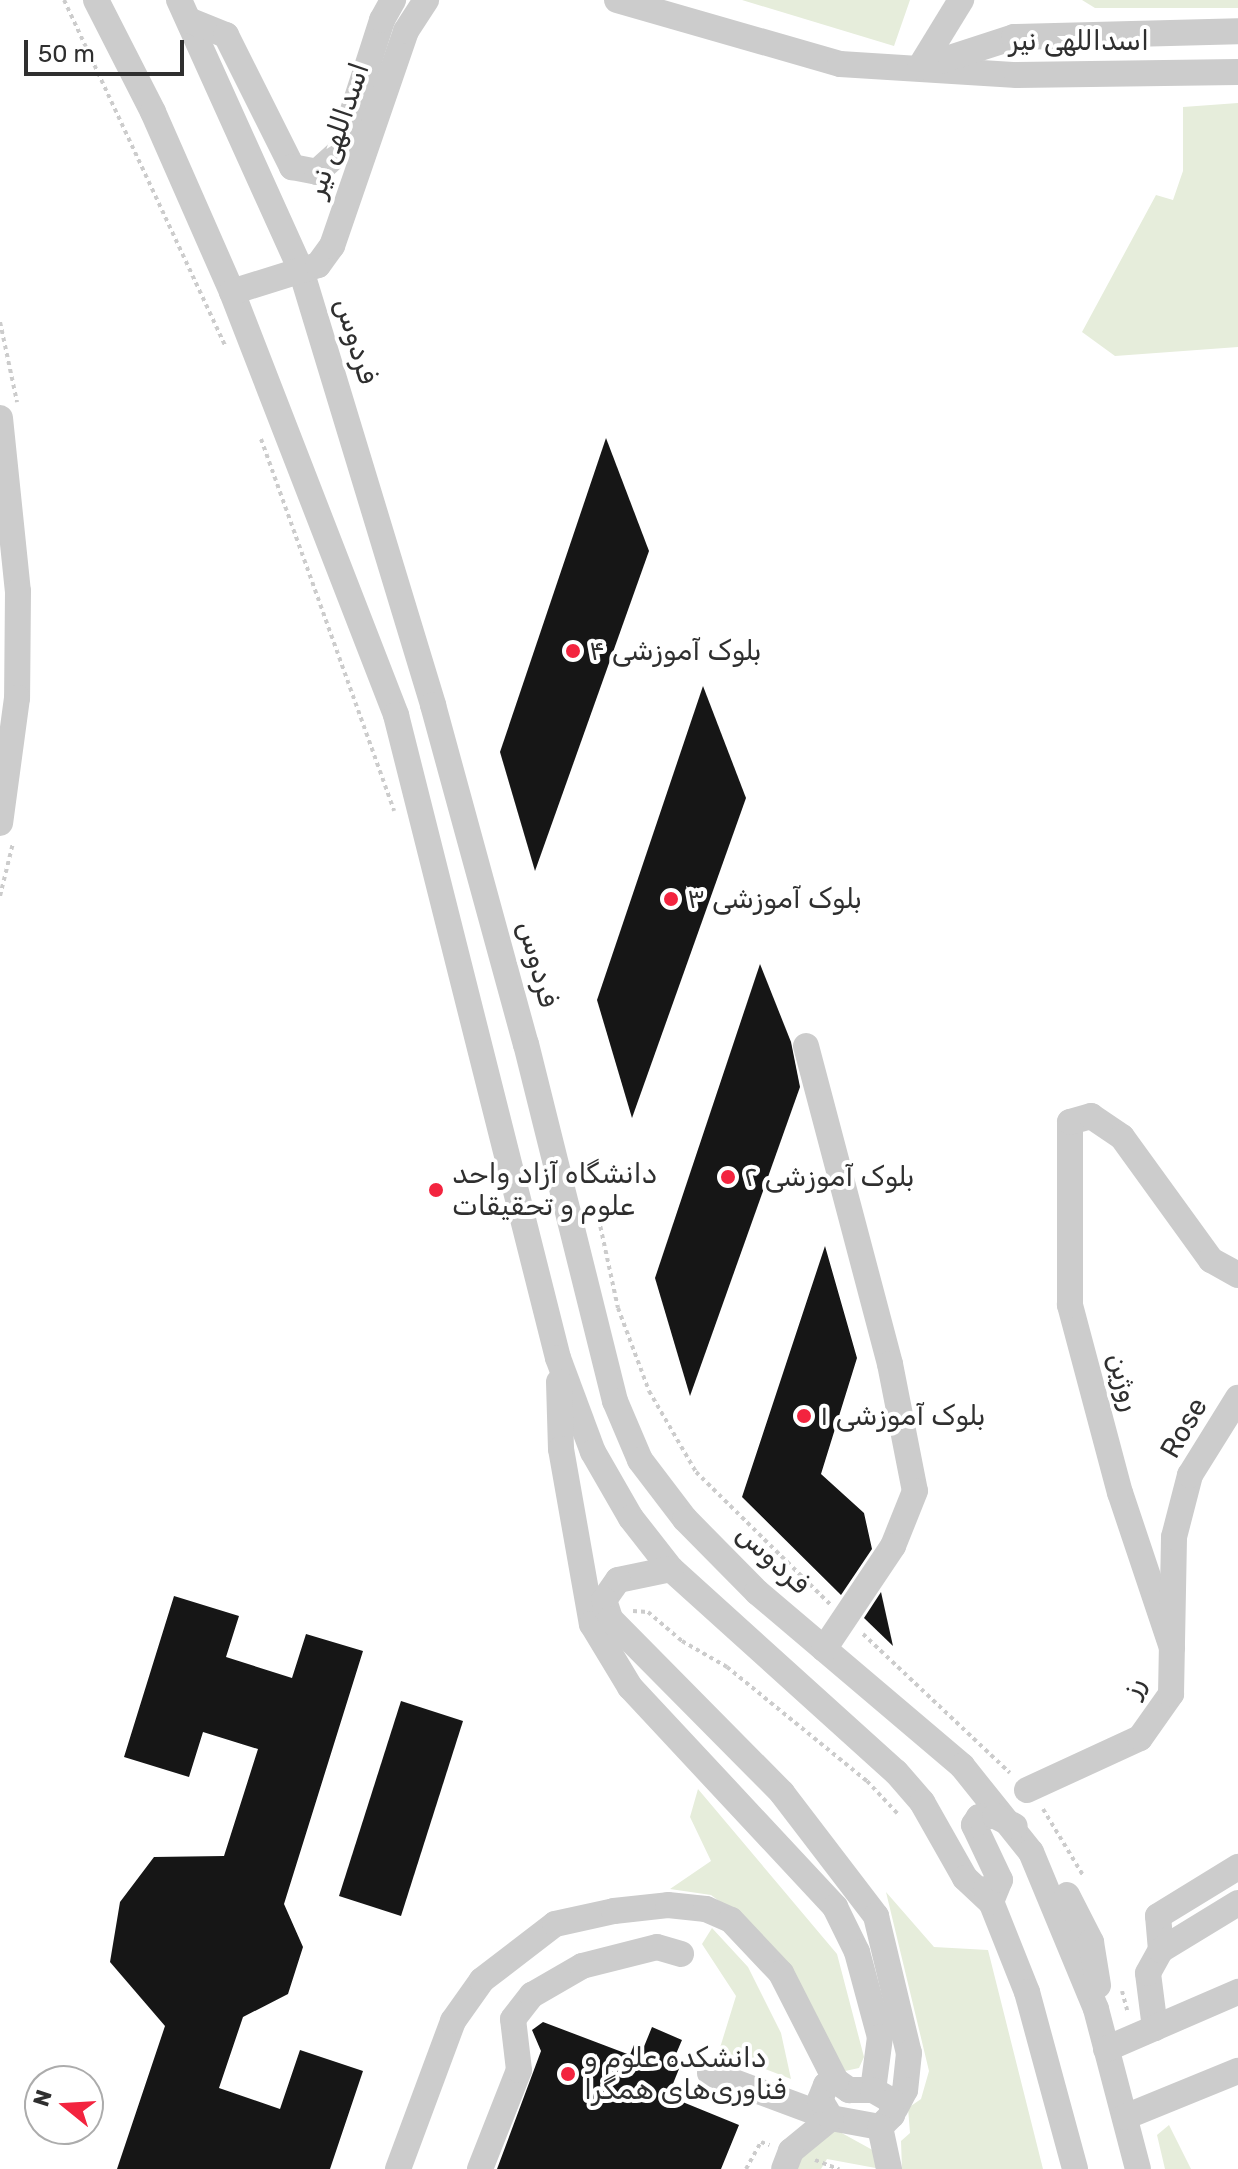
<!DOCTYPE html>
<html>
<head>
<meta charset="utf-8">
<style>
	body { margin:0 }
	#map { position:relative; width:1238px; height:2169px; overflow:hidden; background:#fff; font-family:Rubik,Vazirmatn,sans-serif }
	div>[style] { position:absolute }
	.green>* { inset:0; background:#e6eddb }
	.building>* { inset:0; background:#161616 }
	.path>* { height:4px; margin-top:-2px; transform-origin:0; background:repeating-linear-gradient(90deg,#ccc 0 4px,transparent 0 8px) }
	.minor>* { height:26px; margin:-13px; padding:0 13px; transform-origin:13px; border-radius:13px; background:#ccc }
	.dots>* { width:22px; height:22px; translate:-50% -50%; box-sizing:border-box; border:4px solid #fff; border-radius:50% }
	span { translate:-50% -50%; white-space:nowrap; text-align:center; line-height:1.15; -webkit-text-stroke:8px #fff; paint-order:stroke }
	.street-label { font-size:28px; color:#2f2f2f }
	.poi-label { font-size:28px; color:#2f2f2f }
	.left { translate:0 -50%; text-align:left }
	.north { position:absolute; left:24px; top:2065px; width:80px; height:80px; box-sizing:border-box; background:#fff; border:2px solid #acacac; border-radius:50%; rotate:288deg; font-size:22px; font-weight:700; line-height:32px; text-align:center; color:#2f2f2f }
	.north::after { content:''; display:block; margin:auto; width:28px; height:36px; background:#f3243f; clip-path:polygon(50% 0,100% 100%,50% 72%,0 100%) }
	.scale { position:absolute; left:24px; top:40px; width:160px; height:36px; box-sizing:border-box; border:4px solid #2f2f2f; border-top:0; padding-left:10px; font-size:24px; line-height:28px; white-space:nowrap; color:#2f2f2f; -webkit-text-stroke:6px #fff; paint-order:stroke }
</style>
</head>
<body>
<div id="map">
	<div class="green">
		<i style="clip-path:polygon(742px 0,910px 0,894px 46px)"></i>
		<i style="clip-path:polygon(1082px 0,1238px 0,1238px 8px,1095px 8px)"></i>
		<i style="clip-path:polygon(1238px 103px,1238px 347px,1115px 356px,1082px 332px,1156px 195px,1173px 200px,1183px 171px,1183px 107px)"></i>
		<i style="clip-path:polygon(698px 1789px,837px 1954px,864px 2057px,859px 2068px,845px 2071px,746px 1921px,711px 1895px,670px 1889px,711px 1861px,690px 1817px)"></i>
		<i style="clip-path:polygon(886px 1892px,934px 1947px,988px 1950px,1043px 2169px,902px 2169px,901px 2141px,910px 2133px,908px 2108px,921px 2099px,929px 2071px)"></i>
		<i style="clip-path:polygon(712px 1928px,748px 1967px,781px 2033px,791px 2079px,719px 2051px,736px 1996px,702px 1944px)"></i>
		<i style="clip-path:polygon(1169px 2125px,1191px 2169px,1165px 2169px,1157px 2135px)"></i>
		<i style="clip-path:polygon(829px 2126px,878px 2153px,881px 2169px,827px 2159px,821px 2169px,795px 2169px,802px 2151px)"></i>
	</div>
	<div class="building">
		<i style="clip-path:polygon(606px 438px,649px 551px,535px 871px,500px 752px)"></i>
		<i style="clip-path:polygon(703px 686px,746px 798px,632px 1118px,597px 1000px)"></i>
		<i style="clip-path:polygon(760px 964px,791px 1042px,800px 1087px,690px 1396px,655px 1278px)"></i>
		<i style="clip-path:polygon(825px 1246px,857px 1358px,821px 1474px,864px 1513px,872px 1549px,841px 1595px,742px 1497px)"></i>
		<i style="clip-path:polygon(881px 1592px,893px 1646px,864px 1618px)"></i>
		<i style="clip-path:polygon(174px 1596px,239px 1616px,226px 1657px,292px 1678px,306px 1634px,363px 1651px,284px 1904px,303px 1947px,288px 1994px,243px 2017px,219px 2088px,280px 2109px,300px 2050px,363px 2071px,330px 2169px,117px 2169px,165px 2026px,110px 1962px,120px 1902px,154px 1857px,224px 1856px,258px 1749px,203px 1732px,189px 1777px,124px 1757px)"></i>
		<i style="clip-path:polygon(401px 1701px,463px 1721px,401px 1916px,339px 1896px)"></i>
		<i style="clip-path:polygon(543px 2022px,630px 2055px,634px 2045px,643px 2049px,652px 2027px,682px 2040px,673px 2061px,681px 2064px,668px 2096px,739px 2125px,721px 2169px,497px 2169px,541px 2051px,532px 2030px)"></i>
	</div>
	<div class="path">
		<i style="left:64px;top:0;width:381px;rotate:65deg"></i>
		<i style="left:0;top:322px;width:82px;rotate:78deg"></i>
		<i style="left:261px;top:439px;width:395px;rotate:70.3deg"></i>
		<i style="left:0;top:896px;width:55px;rotate:-76.2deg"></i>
		<i style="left:597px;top:1211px;width:99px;rotate:77.8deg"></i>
		<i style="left:618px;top:1308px;width:89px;rotate:69.5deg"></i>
		<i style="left:649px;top:1391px;width:94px;rotate:59.9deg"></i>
		<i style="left:696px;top:1472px;width:188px;rotate:44.6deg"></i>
		<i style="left:633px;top:1611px;width:15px;rotate:4deg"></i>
		<i style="left:648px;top:1612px;width:45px;rotate:40.5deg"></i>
		<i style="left:682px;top:1641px;width:52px;rotate:30deg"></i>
		<i style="left:727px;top:1667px;width:181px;rotate:39.2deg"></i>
		<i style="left:867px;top:1781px;width:45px;rotate:46.8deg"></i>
		<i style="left:863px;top:1634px;width:202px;rotate:43.4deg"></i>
		<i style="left:1043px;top:1809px;width:79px;rotate:58.9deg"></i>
		<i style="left:1122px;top:1991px;width:20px;rotate:75deg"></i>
		<i style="left:815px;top:2160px;width:26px;rotate:21deg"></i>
		<i style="left:746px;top:2169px;width:31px;rotate:-61deg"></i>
		<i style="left:761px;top:2142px;width:9px;rotate:21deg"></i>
	</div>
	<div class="minor">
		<i style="left:96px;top:0;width:126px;rotate:63deg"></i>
		<i style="left:153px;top:112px;width:197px;rotate:66.3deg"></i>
		<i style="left:232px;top:292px;width:454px;rotate:68.8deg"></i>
		<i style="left:396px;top:715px;width:663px;rotate:75.86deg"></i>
		<i style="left:558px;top:1358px;width:100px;rotate:69.6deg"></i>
		<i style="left:593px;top:1452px;width:76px;rotate:60.1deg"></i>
		<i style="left:631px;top:1518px;width:65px;rotate:51.9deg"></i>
		<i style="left:671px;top:1569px;width:303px;rotate:42.1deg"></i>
		<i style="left:896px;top:1772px;width:40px;rotate:49deg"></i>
		<i style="left:922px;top:1802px;width:87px;rotate:60.5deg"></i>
		<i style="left:965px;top:1878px;width:35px;rotate:43deg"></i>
		<i style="left:179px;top:0;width:296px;rotate:65.7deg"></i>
		<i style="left:301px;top:270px;width:455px;rotate:73.1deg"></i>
		<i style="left:433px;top:705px;width:352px;rotate:74.7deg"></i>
		<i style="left:526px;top:1044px;width:368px;rotate:76deg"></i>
		<i style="left:615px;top:1401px;width:64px;rotate:67deg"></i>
		<i style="left:640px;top:1460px;width:74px;rotate:52.7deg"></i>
		<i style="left:685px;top:1519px;width:103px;rotate:45.4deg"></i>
		<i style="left:757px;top:1592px;width:269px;rotate:40.3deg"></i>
		<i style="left:962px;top:1766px;width:110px;rotate:51.3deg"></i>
		<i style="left:1031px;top:1852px;width:170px;rotate:67.5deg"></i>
		<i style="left:1096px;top:2009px;width:165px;rotate:75.3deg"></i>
		<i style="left:617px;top:0;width:232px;rotate:16deg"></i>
		<i style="left:840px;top:64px;width:177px;rotate:3.6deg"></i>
		<i style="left:1017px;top:75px;width:221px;rotate:-0.8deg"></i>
		<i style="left:191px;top:21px;width:38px;rotate:22deg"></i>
		<i style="left:226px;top:35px;width:148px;rotate:63.4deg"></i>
		<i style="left:292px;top:167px;width:25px;rotate:11deg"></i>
		<i style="left:317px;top:172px;width:31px;rotate:-42deg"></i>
		<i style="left:340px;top:151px;width:138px;rotate:-72.2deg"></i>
		<i style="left:382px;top:20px;width:23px;rotate:-61deg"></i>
		<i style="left:934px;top:63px;width:84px;rotate:-18deg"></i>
		<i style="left:1014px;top:37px;width:224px;rotate:-1.5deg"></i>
		<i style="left:920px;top:67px;width:79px;rotate:-58.5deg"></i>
		<i style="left:232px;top:292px;width:90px;rotate:-17.4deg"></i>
		<i style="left:318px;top:265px;width:24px;rotate:-54deg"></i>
		<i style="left:332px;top:246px;width:227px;rotate:-71deg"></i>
		<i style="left:406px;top:31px;width:37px;rotate:-57deg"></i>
		<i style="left:0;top:418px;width:174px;rotate:84.1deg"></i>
		<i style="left:18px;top:591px;width:107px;rotate:90.5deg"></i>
		<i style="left:17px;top:698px;width:126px;rotate:97.7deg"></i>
		<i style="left:806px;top:1046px;width:329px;rotate:75.2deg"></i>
		<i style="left:890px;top:1364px;width:129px;rotate:78.9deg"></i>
		<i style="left:915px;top:1491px;width:59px;rotate:111.8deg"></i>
		<i style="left:893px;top:1546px;width:124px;rotate:123.8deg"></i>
		<i style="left:559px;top:1382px;width:67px;rotate:88.3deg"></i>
		<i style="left:561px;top:1449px;width:178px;rotate:80deg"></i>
		<i style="left:592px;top:1624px;width:74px;rotate:58.9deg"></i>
		<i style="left:630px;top:1687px;width:301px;rotate:47deg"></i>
		<i style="left:835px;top:1907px;width:50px;rotate:63.9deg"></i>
		<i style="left:857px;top:1952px;width:88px;rotate:74.9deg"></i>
		<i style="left:880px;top:2037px;width:53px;rotate:97.5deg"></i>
		<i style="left:671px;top:1569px;width:54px;rotate:168.3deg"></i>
		<i style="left:618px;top:1580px;width:24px;rotate:125deg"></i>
		<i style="left:604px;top:1600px;width:20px;rotate:72deg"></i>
		<i style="left:610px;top:1619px;width:245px;rotate:45.3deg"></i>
		<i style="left:782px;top:1793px;width:155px;rotate:52.6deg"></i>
		<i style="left:876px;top:1916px;width:141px;rotate:76.5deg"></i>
		<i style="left:909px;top:2053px;width:37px;rotate:96deg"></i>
		<i style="left:905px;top:2090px;width:21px;rotate:118deg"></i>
		<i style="left:1172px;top:1648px;width:163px;rotate:-108.5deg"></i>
		<i style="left:1120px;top:1493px;width:195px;rotate:-104.9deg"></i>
		<i style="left:1070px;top:1305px;width:183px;rotate:-90deg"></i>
		<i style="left:1070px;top:1122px;width:22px;rotate:-16deg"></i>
		<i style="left:1091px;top:1116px;width:37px;rotate:34deg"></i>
		<i style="left:1122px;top:1137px;width:152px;rotate:54.1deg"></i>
		<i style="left:1211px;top:1260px;width:31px;rotate:29deg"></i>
		<i style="left:1027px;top:1790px;width:124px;rotate:-24.7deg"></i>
		<i style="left:1140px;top:1738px;width:54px;rotate:-54.8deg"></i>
		<i style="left:1171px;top:1694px;width:157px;rotate:-88.9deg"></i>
		<i style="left:1174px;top:1537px;width:64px;rotate:-75.5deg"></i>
		<i style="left:1190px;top:1475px;width:91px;rotate:-58.1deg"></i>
		<i style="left:986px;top:1889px;width:111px;rotate:68.3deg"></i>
		<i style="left:1027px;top:1992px;width:183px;rotate:74.8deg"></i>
		<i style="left:1067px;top:1895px;width:53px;rotate:62.9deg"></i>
		<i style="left:1091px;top:1942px;width:44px;rotate:80.8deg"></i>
		<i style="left:991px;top:1902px;width:24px;rotate:-68deg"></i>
		<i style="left:1000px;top:1880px;width:61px;rotate:-115.3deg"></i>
		<i style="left:974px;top:1825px;width:9px;rotate:-58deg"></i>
		<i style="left:979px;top:1817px;width:16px;rotate:-4deg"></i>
		<i style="left:995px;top:1816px;width:22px;rotate:27deg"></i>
		<i style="left:1161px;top:1950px;width:34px;rotate:-95deg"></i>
		<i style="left:1158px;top:1916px;width:94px;rotate:-31.5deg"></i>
		<i style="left:1155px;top:2028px;width:55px;rotate:-97.3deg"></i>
		<i style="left:1148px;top:1973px;width:26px;rotate:-61deg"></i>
		<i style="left:1161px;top:1950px;width:90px;rotate:-31.4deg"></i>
		<i style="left:1106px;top:2049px;width:144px;rotate:-23.4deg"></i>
		<i style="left:710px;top:2073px;width:129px;rotate:20.4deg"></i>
		<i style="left:831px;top:2118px;width:52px;rotate:140.5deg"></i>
		<i style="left:791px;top:2151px;width:19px;rotate:111deg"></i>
		<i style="left:836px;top:2081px;width:16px;rotate:35deg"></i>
		<i style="left:849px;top:2090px;width:24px"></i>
		<i style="left:873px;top:2090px;width:22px;rotate:30deg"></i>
		<i style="left:892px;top:2101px;width:14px;rotate:90deg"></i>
		<i style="left:892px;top:2115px;width:17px;rotate:135deg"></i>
		<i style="left:880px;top:2127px;width:50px;rotate:-169.6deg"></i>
		<i style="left:831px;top:2118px;width:21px;rotate:-121deg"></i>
		<i style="left:820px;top:2100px;width:16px;rotate:-68deg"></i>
		<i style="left:826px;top:2085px;width:11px;rotate:-22deg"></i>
		<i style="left:1125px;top:2117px;width:122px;rotate:-22.2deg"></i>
		<i style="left:880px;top:2127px;width:43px;rotate:77.9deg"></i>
		<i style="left:398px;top:2169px;width:158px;rotate:-69.6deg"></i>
		<i style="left:453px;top:2021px;width:50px;rotate:-54.7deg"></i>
		<i style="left:482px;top:1980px;width:92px;rotate:-37.5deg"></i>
		<i style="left:555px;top:1924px;width:60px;rotate:-12.4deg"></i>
		<i style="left:614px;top:1911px;width:54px;rotate:-6.3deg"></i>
		<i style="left:668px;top:1905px;width:38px;rotate:6deg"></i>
		<i style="left:706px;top:1909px;width:27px;rotate:24deg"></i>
		<i style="left:731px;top:1920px;width:73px;rotate:46.7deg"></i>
		<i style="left:781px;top:1973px;width:121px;rotate:63deg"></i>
		<i style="left:480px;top:2169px;width:106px;rotate:-68.5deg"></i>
		<i style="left:519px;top:2070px;width:51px;rotate:-96.7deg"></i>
		<i style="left:513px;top:2019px;width:31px;rotate:-52deg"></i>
		<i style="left:532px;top:1995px;width:58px;rotate:-30.1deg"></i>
		<i style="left:582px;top:1966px;width:77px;rotate:-14.2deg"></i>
		<i style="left:657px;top:1947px;width:25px;rotate:16deg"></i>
	</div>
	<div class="dots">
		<i style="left:573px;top:651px;background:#f3243f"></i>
		<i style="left:671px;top:899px;background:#f3243f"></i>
		<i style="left:728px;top:1177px;background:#f3243f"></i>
		<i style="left:436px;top:1190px;background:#f3243f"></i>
		<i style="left:804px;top:1416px;background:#f3243f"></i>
		<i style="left:568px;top:2074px;background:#f3243f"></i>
	</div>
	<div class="street-label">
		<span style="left:1079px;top:41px">اسداللهی نیر</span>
		<span style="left:338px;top:130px;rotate:-71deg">اسداللهی نیر</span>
		<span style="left:356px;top:341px;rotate:73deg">فردوس</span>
		<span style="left:538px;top:964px;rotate:75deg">فردوس</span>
		<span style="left:1124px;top:1382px;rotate:75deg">روژین</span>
		<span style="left:1184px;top:1428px;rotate:-60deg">Rose</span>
		<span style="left:773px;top:1559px;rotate:43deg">فردوس</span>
		<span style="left:1133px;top:1687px;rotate:-64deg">رز</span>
	</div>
	<div class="poi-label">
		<span class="left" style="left:589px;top:651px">بلوک آموزشی ۴</span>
		<span class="left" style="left:687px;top:899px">بلوک آموزشی ۳</span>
		<span class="left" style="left:452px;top:1190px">دانشگاه آزاد واحد<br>علوم و تحقیقات</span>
		<span class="left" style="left:744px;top:1177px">بلوک آموزشی ۲</span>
		<span class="left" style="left:820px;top:1416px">بلوک آموزشی ۱</span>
		<span class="left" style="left:584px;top:2074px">دانشکده علوم و<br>فناوری‌های همگرا</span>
	</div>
	<div class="north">N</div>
	<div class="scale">50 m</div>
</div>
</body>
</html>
